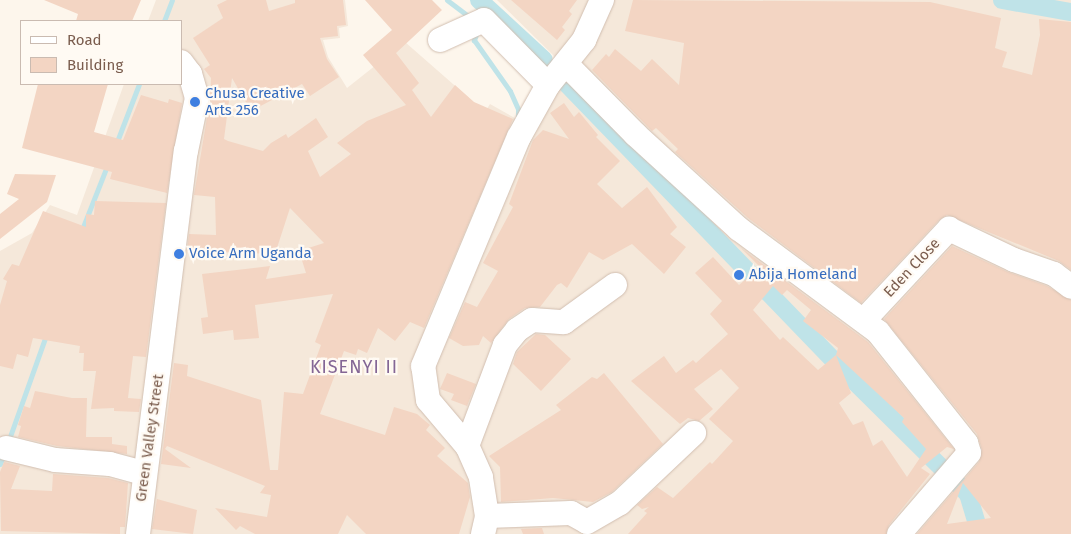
<!DOCTYPE html>
<html>
<head>
<meta charset="utf-8">
<style>
	body { margin:0 }
	#map { position:relative; width:1071px; height:534px; overflow:hidden; background:#fdf6ec; font-family:"Fira Sans",sans-serif }
	div>[style] { position:absolute }
	.residential>* { inset:0; background:#f5e8da }
	.stream>* { height:5px; margin:-2.5px; padding:0 2.5px; transform-origin:2.5px; border-radius:2.5px; background:#bfe3e8 }
	.canal>* { height:18px; margin:-9px; padding:0 9px; transform-origin:9px; border-radius:9px; background:#bfe3e8 }
	.building>* { inset:0; background:#f3d5c3 }
	.roads { filter:drop-shadow(0 0 1px #d1beb0) drop-shadow(0 0 1px #d1beb0) }
	.minor>* { height:24px; margin:-12px; padding:0 12px; transform-origin:12px; border-radius:12px; background:#fff }
	.dots>* { width:14px; height:14px; translate:-50% -50%; box-sizing:border-box; border:2px solid #fffaf3; border-radius:50% }
	span { translate:-50% -50%; white-space:nowrap; text-align:center; line-height:1.15; -webkit-text-stroke:4.5px #fffaf3; paint-order:stroke }
	.shop-label { font-size:15px; color:#366cbe }
	.left { translate:0 -50%; text-align:left }
	.street-label { font-size:15px; color:#7a5c4d }
	.quarter-label { font-size:18px; color:#846695; letter-spacing:1px }
	.legend { position:absolute; left:20px; top:20px; width:162px; height:65px; box-sizing:border-box; background:#fffaf3; border:1px solid #cabbb1; margin:0; padding:6px 9px; list-style:none; font-size:15px; color:#7a5c4d }
	.legend li { display:flex; align-items:center; gap:10px; height:25px }
	.legend b { width:25px; border:1px solid #cabbb1 }
</style>
</head>
<body>
<div id="map">
	<div class="residential">
		<i style="clip-path:polygon(156px 0,345px 0,348px 26px,339px 28px,340px 38px,323px 40px,328px 57px,347px 88px,405px 42px,485px 112px,490px 104px,522px 122px,555px 57px,497px 0,1071px 0,1071px 534px,0 534px,0 251px,32px 233px,50px 205px,77px 215px,124px 84px,181px 84px,181px 21px,148px 21px)"></i>
	</div>
	<div class="stream">
		<i style="left:447px;top:0;width:31px;rotate:37deg"></i>
		<i style="left:164px;top:21px;width:22px;rotate:-69deg"></i>
		<i style="left:477px;top:32px;width:9px;rotate:111deg"></i>
		<i style="left:474px;top:40px;width:62px;rotate:54.8deg"></i>
		<i style="left:510px;top:91px;width:20px;rotate:66deg"></i>
		<i style="left:518px;top:109px;width:9px;rotate:90deg"></i>
		<i style="left:116px;top:144px;width:64px;rotate:-69deg"></i>
		<i style="left:81px;top:232px;width:71px;rotate:-68.5deg"></i>
		<i style="left:8px;top:442px;width:114px;rotate:-70.4deg"></i>
		<i style="left:0;top:464px;width:12px;rotate:-70deg"></i>
	</div>
	<div class="canal">
		<i style="left:479px;top:0;width:88px;rotate:42.7deg"></i>
		<i style="left:1002px;top:0;width:70px;rotate:9.9deg"></i>
		<i style="left:562px;top:79px;width:403px;rotate:46deg"></i>
		<i style="left:842px;top:369px;width:177px;rotate:44.8deg"></i>
		<i style="left:968px;top:494px;width:42px;rotate:73.3deg"></i>
	</div>
	<div class="building">
		<i style="clip-path:polygon(44px 0,141px 0,132px 21px,76px 21px,78px 14px)"></i>
		<i style="clip-path:polygon(227px 0,266px 0,269px 11px,295px 3px,295px 0,343px 0,346px 25px,337px 26px,338px 36px,320px 38px,327px 59px,339px 77px,310px 96px,302px 84px,251px 111px,232px 78px,224px 139px,228px 141px,263px 151px,271px 143px,286px 134px,288px 138px,316px 118px,328px 137px,308px 151px,320px 177px,351px 154px,337px 143px,367px 121px,406px 105px,363px 55px,392px 30px,365px 0,432px 0,442px 10px,396px 53px,419px 83px,412px 90px,431px 117px,455px 85px,474px 102px,513px 119px,424px 328px,410px 322px,395px 341px,378px 328px,367px 353px,358px 349px,356px 355px,344px 351px,320px 414px,385px 435px,394px 407px,417px 414px,430px 425px,426px 430px,445px 448px,437px 456px,468px 483px,470px 497px,459px 534px,366px 534px,347px 515px,338px 534px,255px 534px,240px 526px,236px 530px,215px 508px,267px 517px,271px 495px,260px 493px,265px 486px,167px 446px,165px 449px,191px 468px,161px 464px,174px 363px,188px 365px,187px 376px,261px 400px,270px 470px,278px 470px,284px 392px,303px 394px,321px 345px,315px 342px,333px 294px,255px 305px,259px 338px,234px 340px,233px 330px,203px 334px,201px 318px,208px 317px,202px 274px,270px 266px,266px 279px,306px 273px,299px 251px,324px 243px,290px 208px,275px 254px,187px 251px,189px 234px,216px 235px,215px 197px,194px 195px,210px 100px,211px 78px,204px 69px,210px 65px,193px 38px,223px 18px,217px 5px)"></i>
		<i style="clip-path:polygon(511px 0,577px 0,569px 11px,572px 14px,562px 27px,565px 30px,557px 40px)"></i>
		<i style="clip-path:polygon(633px 0,930px 2px,1001px 18px,995px 48px,1007px 52px,1002px 67px,1032px 75px,1040px 35px,1039px 19px,1071px 22px,1071px 270px,1059px 261px,947px 215px,939px 220px,861px 303px,748px 218px,675px 152px,678px 149px,656px 128px,652px 131px,646px 125px,592px 70px,606px 54px,609px 57px,615px 49px,641px 71px,652px 59px,679px 85px,684px 43px,625px 31px)"></i>
		<i style="clip-path:polygon(38px 84px,108px 84px,94px 132px,123px 140px,141px 95px,168px 103px,169px 99px,182px 103px,167px 193px,110px 179px,112px 172px,22px 148px)"></i>
		<i style="clip-path:polygon(564px 103px,574px 117px,579px 112px,598px 135px,596px 137px,620px 161px,597px 184px,622px 208px,647px 187px,677px 227px,670px 234px,686px 247px,664px 274px,632px 244px,603px 260px,589px 252px,567px 288px,561px 283px,557px 285px,540px 307px,525px 308px,509px 319px,491px 343px,483px 336px,479px 345px,463px 346px,449px 338px,465px 302px,477px 307px,498px 271px,483px 263px,513px 207px,509px 204px,533px 140px,543px 130px,569px 139px,550px 113px)"></i>
		<i style="clip-path:polygon(15px 174px,56px 175px,47px 202px,0 239px,0 214px,19px 199px,7px 194px)"></i>
		<i style="clip-path:polygon(95px 201px,166px 203px,146px 357px,133px 356px,128px 398px,141px 399px,139px 412px,114px 411px,114px 408px,91px 409px,96px 371px,83px 371px,84px 353px,79px 353px,80px 346px,33px 338px,28px 357px,17px 354px,13px 369px,0 366px,0 305px,7px 281px,3px 279px,12px 264px,19px 266px,43px 211px,86px 227px,86px 214px,94px 215px)"></i>
		<i style="clip-path:polygon(evenodd,952px 246px,1008px 272px,1047px 286px,1071px 300px,1071px 534px,917px 534px,979px 462px,982px 450px,977px 434px,884px 319px,952px 246px,963px 483px,991px 518px,947px 524px,963px 483px)"></i>
		<i style="clip-path:polygon(evenodd,741px 248px,868px 342px,954px 449px,947px 447px,921px 468px,930px 474px,889px 525px,886px 534px,628px 534px,647px 513px,644px 511px,649px 507px,642px 509px,637px 505px,657px 487px,673px 498px,710px 462px,712px 464px,733px 441px,709px 419px,739px 388px,721px 369px,694px 389px,713px 409px,699px 421px,688px 418px,680px 424px,631px 381px,664px 356px,676px 373px,693px 360px,696px 363px,728px 334px,710px 314px,722px 301px,695px 273px,713px 257px,739px 285px,760px 267px,741px 248px,773px 286px,782px 295px,787px 290px,811px 310px,803px 321px,838px 348px,836px 355px,904px 418px,902px 422px,926px 449px,907px 477px,882px 440px,873px 446px,863px 421px,853px 425px,839px 403px,851px 393px,836px 355px,818px 370px,783px 337px,780px 340px,753px 310px,773px 286px)"></i>
		<i style="clip-path:polygon(536px 334px,545px 335px,571px 359px,541px 391px,513px 364px,517px 352px)"></i>
		<i style="clip-path:polygon(447px 373px,476px 384px,467px 406px,451px 400px,454px 394px,440px 389px)"></i>
		<i style="clip-path:polygon(604px 373px,663px 444px,612px 492px,593px 502px,553px 498px,501px 502px,500px 467px,489px 456px,561px 410px,556px 405px,592px 377px,597px 379px)"></i>
		<i style="clip-path:polygon(35px 391px,72px 398px,87px 398px,86px 437px,112px 437px,112px 444px,127px 446px,127px 454px,57px 446px,18px 437px,21px 426px,18px 425px,24px 406px,30px 408px)"></i>
		<i style="clip-path:polygon(4px 462px,20px 466px,11px 489px,52px 491px,53px 474px,108px 478px,128px 483px,125px 527px,120px 527px,120px 534px,1px 531px,0 472px)"></i>
		<i style="clip-path:polygon(157px 499px,197px 510px,193px 534px,152px 529px)"></i>
		<i style="clip-path:polygon(542px 528px,544px 534px,523px 534px,521px 529px)"></i>
	</div>
	<div class="roads">
		<div class="minor">
			<i style="left:440px;top:40px;width:48px;rotate:-24.4deg"></i>
			<i style="left:484px;top:20px;width:91px;rotate:45.4deg"></i>
			<i style="left:567px;top:65px;width:98px;rotate:45.4deg"></i>
			<i style="left:636px;top:135px;width:139px;rotate:42.4deg"></i>
			<i style="left:739px;top:229px;width:173px;rotate:36.5deg"></i>
			<i style="left:878px;top:332px;width:142px;rotate:51.6deg"></i>
			<i style="left:966px;top:443px;width:10px;rotate:73deg"></i>
			<i style="left:969px;top:453px;width:107px;rotate:130.8deg"></i>
			<i style="left:864px;top:320px;width:125px;rotate:-47deg"></i>
			<i style="left:949px;top:229px;width:72px;rotate:25.5deg"></i>
			<i style="left:1014px;top:260px;width:42px;rotate:19.3deg"></i>
			<i style="left:1054px;top:274px;width:21px;rotate:37deg"></i>
			<i style="left:467px;top:446px;width:108px;rotate:-69.4deg"></i>
			<i style="left:505px;top:345px;width:19px;rotate:-51deg"></i>
			<i style="left:517px;top:330px;width:18px;rotate:-34deg"></i>
			<i style="left:532px;top:320px;width:32px;rotate:4deg"></i>
			<i style="left:564px;top:322px;width:63px;rotate:-36deg"></i>
			<i style="left:6px;top:448px;width:50px;rotate:13.8deg"></i>
			<i style="left:55px;top:460px;width:55px;rotate:4.2deg"></i>
			<i style="left:110px;top:464px;width:34px;rotate:15deg"></i>
			<i style="left:487px;top:516px;width:84px;rotate:-2deg"></i>
			<i style="left:571px;top:513px;width:18px;rotate:29deg"></i>
			<i style="left:587px;top:522px;width:38px;rotate:-30deg"></i>
			<i style="left:620px;top:503px;width:102px;rotate:-43.4deg"></i>
			<i style="left:138px;top:534px;width:386px;rotate:-82.9deg"></i>
			<i style="left:186px;top:151px;width:54px;rotate:-78.3deg"></i>
			<i style="left:197px;top:98px;width:25px;rotate:-106deg"></i>
			<i style="left:190px;top:74px;width:15px;rotate:-127deg"></i>
			<i style="left:483px;top:534px;width:18px;rotate:-77deg"></i>
			<i style="left:487px;top:516px;width:39px;rotate:-99deg"></i>
			<i style="left:481px;top:477px;width:34px;rotate:-114deg"></i>
			<i style="left:467px;top:446px;width:60px;rotate:-130.3deg"></i>
			<i style="left:428px;top:400px;width:34px;rotate:-98deg"></i>
			<i style="left:423px;top:366px;width:248px;rotate:-67.3deg"></i>
			<i style="left:519px;top:137px;width:60px;rotate:-60.9deg"></i>
			<i style="left:548px;top:85px;width:58px;rotate:-51.3deg"></i>
			<i style="left:584px;top:40px;width:44px;rotate:-65.8deg"></i>
		</div>
	</div>
	<div class="dots">
		<i style="left:195px;top:102px;background:#3f7fe0"></i>
		<i style="left:179px;top:254px;background:#3f7fe0"></i>
		<i style="left:739px;top:275px;background:#3f7fe0"></i>
	</div>
	<div class="shop-label">
		<span class="left" style="left:205px;top:102px">Chusa Creative<br>Arts 256</span>
		<span class="left" style="left:189px;top:254px">Voice Arm Uganda</span>
		<span class="left" style="left:749px;top:275px">Abija Homeland</span>
	</div>
	<div class="street-label">
		<span style="left:912px;top:268px;rotate:-47deg">Eden Close</span>
		<span style="left:150px;top:438px;rotate:-82deg">Green Valley Street</span>
	</div>
	<div class="quarter-label">
		<span style="left:354px;top:367px">KISENYI II</span>
	</div>
	<ul class="legend">
	<li><b style="height:6px;background:#fff"></b>Road</li>
	<li><b style="height:14px;background:#f3d5c3"></b>Building</li>
	</ul>
</div>
</body>
</html>
